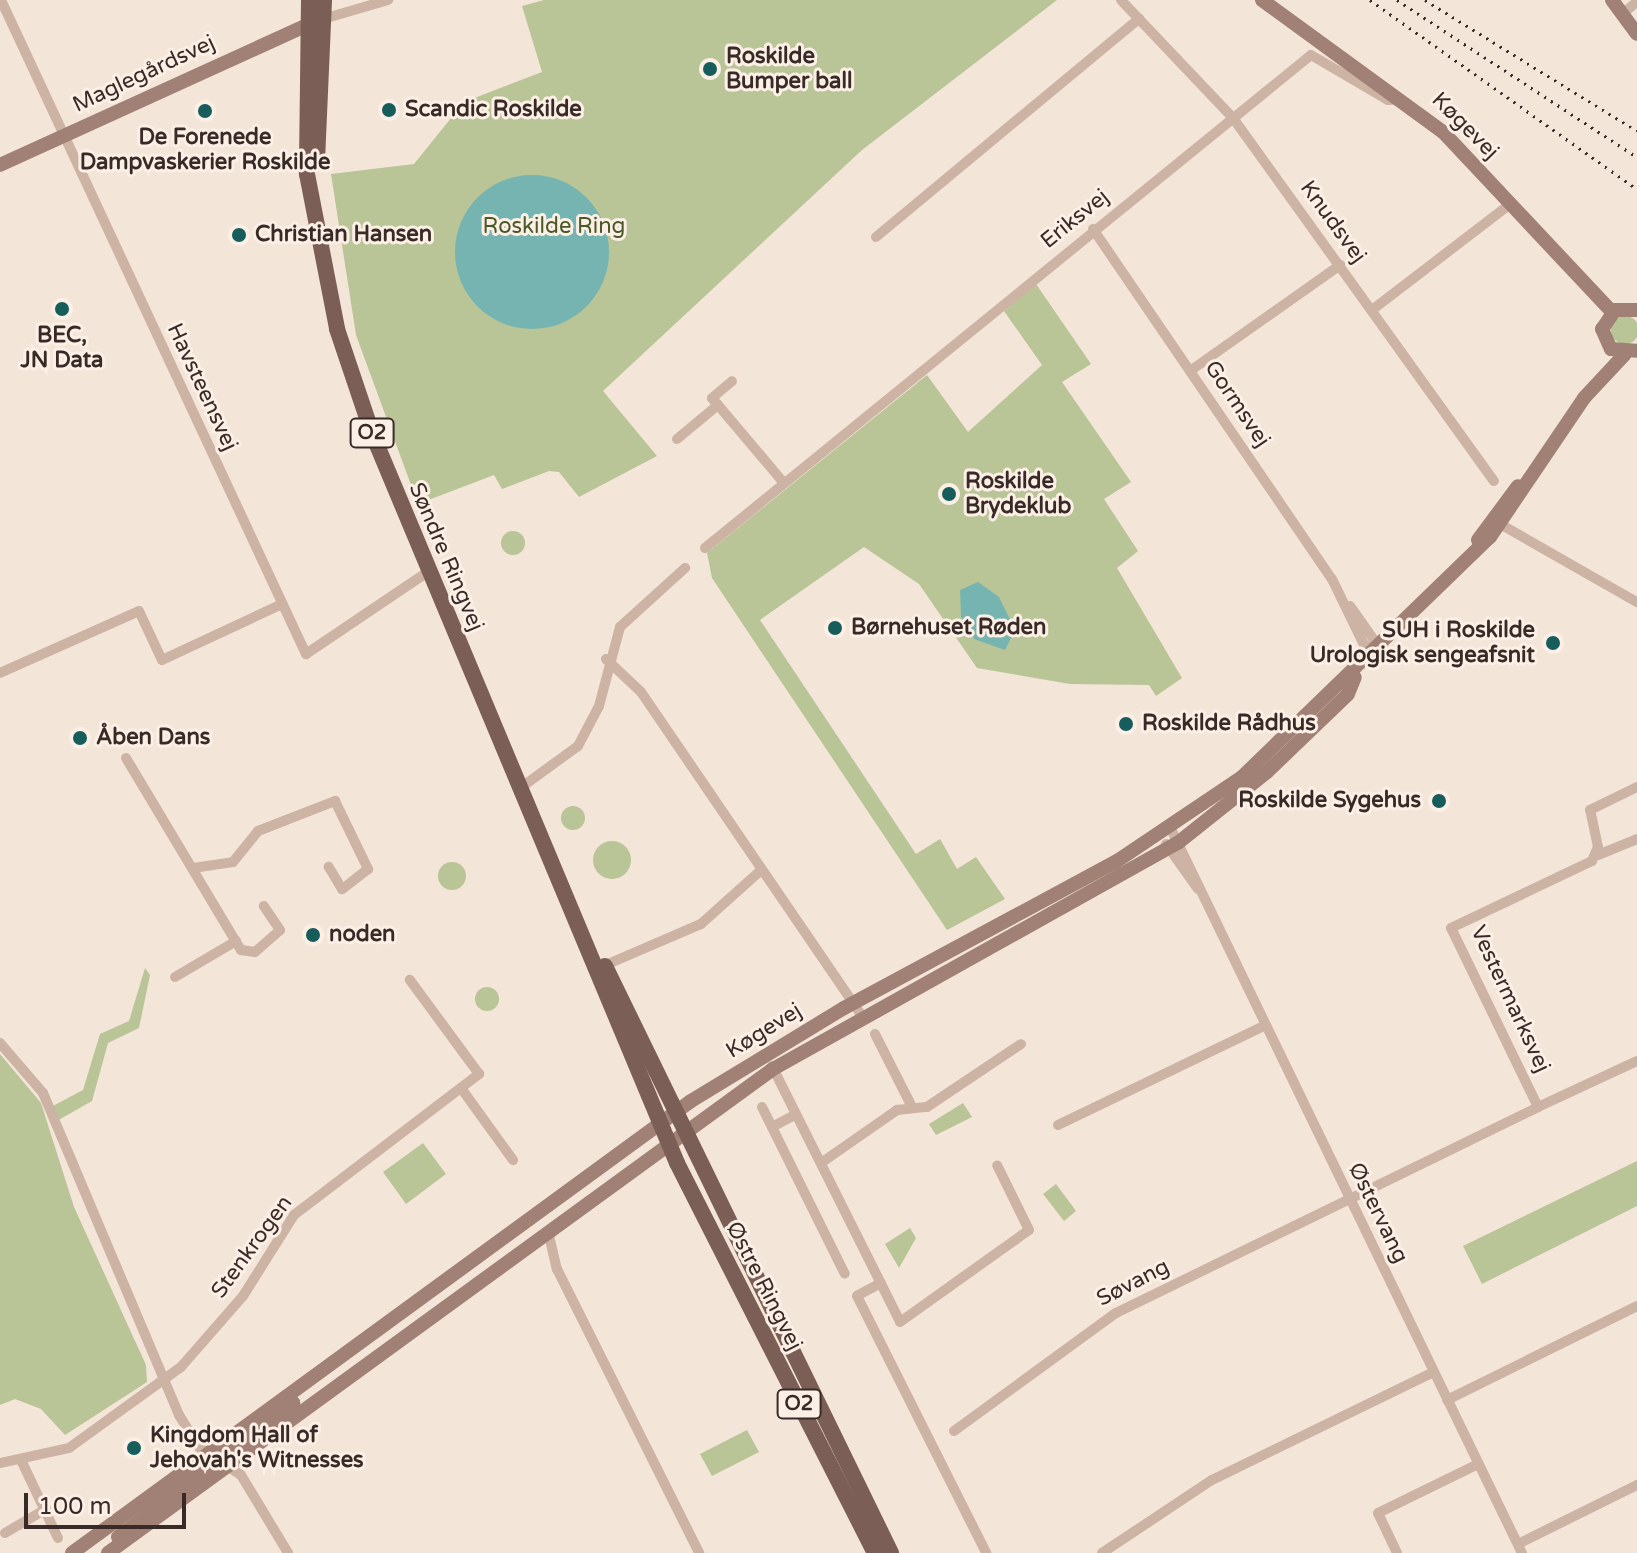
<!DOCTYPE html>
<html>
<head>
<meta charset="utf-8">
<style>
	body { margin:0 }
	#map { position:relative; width:1637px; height:1553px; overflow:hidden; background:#f4e5d9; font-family:"Varela Round",sans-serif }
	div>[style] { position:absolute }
	.green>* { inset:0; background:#b9c497 }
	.round { border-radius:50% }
	.water>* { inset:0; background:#75b4b1 }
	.street>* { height:10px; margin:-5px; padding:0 5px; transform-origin:5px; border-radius:5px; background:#cdb3a4 }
	.secondary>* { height:14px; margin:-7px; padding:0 7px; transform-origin:7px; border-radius:7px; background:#a18175 }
	.primary>* { height:16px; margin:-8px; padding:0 8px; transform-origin:8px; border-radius:8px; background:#7b5f56 }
	.rail>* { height:3px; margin-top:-1.5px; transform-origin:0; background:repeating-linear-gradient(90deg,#382a26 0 2px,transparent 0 8px) }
	.dots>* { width:22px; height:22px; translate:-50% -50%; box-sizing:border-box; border:4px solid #fbefe6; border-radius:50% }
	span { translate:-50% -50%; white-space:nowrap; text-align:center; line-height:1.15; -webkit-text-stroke:6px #fbefe6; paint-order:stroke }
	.shield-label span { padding:2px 6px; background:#fbefe6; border:2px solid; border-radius:6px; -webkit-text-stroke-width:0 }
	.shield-label { font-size:20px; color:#382a26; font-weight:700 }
	.poi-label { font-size:22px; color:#382a26; font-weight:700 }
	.left { translate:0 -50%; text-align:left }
	.right { translate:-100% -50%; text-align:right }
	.street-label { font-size:22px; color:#382a26 }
	.park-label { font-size:22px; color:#4a5827 }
	.scale { position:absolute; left:24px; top:1493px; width:162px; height:36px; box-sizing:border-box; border:4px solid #382a26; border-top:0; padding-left:10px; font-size:24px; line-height:28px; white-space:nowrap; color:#382a26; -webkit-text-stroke:6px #fbefe6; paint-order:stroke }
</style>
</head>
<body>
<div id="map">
	<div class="green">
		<i style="clip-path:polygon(544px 0,1057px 0,862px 150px,603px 391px,657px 456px,579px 497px,559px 472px,549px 471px,502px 489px,494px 475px,418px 504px,356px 335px,331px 174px,414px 164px,464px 102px,542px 72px,522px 6px)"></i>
		<i style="clip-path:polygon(1036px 284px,1091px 364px,1062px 382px,1131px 482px,1104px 499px,1138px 551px,1117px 568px,1182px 678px,1156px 696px,1149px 685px,1070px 684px,977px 668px,919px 584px,864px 547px,760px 620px,916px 854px,940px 839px,957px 869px,976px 857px,1005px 899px,947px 930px,712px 578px,707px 553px,927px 375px,968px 432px,1042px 365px,1004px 311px)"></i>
		<i class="round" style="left:1611px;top:316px;width:28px;height:28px"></i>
		<i class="round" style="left:501px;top:531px;width:24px;height:24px"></i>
		<i class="round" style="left:561px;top:806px;width:24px;height:24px"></i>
		<i class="round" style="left:593px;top:841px;width:38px;height:38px"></i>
		<i class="round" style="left:438px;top:862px;width:28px;height:28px"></i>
		<i style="clip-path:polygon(145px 968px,150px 975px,139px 1028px,108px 1043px,92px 1101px,55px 1122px,51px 1107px,83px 1090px,100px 1034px,129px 1021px)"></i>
		<i class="round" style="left:475px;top:987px;width:24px;height:24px"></i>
		<i style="clip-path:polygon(0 1054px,41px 1103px,74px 1207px,146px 1365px,147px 1382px,65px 1435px,41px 1409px,15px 1399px,0 1405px)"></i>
		<i style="clip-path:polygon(963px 1103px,972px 1117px,936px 1135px,929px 1124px)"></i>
		<i style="clip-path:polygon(423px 1143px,446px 1174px,406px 1204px,383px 1172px)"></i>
		<i style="clip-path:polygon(1637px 1161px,1637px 1206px,1482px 1284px,1463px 1246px)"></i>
		<i style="clip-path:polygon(1056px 1184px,1076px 1211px,1064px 1221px,1043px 1194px)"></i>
		<i style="clip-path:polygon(910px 1228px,916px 1238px,899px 1268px,885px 1244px)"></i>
		<i style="clip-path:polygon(747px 1430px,759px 1452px,712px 1476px,700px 1454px)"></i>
	</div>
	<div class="water">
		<i class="round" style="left:455px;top:175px;width:154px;height:154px"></i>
		<i style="clip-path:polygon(978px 582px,999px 597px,1015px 630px,1005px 650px,974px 639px,961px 617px,960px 590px)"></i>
	</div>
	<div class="street">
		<i style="left:1px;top:0;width:722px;rotate:65deg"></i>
		<i style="left:306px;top:654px;width:148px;rotate:-34deg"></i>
		<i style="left:1121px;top:0;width:163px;rotate:46.5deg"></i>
		<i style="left:1233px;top:118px;width:447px;rotate:54.3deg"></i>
		<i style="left:1622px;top:14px;width:19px;rotate:-39deg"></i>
		<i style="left:323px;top:19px;width:68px;rotate:-16.3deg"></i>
		<i style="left:1093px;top:229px;width:424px;rotate:55.7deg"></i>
		<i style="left:1332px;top:579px;width:73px;rotate:64.1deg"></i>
		<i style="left:1364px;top:645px;width:17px;rotate:17deg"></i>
		<i style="left:876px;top:237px;width:342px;rotate:-39.7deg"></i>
		<i style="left:1372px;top:310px;width:173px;rotate:-37.5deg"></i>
		<i style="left:1190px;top:371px;width:184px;rotate:-35.2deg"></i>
		<i style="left:718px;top:405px;width:9px;rotate:-131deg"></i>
		<i style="left:712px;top:398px;width:26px;rotate:-40deg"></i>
		<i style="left:677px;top:439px;width:53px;rotate:-39.7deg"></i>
		<i style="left:718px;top:405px;width:102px;rotate:49.8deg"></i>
		<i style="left:1493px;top:520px;width:166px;rotate:29.7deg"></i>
		<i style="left:705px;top:548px;width:781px;rotate:-39.13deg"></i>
		<i style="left:1311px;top:55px;width:89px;rotate:30.3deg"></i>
		<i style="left:1388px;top:100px;width:12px;rotate:-5deg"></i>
		<i style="left:1350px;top:606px;width:50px;rotate:54.7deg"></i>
		<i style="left:606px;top:659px;width:48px;rotate:43.3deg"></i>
		<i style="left:641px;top:692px;width:390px;rotate:55.7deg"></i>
		<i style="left:0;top:673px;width:152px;rotate:-24deg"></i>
		<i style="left:139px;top:611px;width:54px;rotate:64.9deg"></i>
		<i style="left:162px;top:660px;width:132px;rotate:-25deg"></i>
		<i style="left:126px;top:758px;width:224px;rotate:59.1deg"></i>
		<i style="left:241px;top:950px;width:14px;rotate:8deg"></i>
		<i style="left:255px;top:952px;width:33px;rotate:-41deg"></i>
		<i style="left:280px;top:930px;width:29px;rotate:-124deg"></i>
		<i style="left:523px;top:786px;width:68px;rotate:-36deg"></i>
		<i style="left:578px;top:746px;width:45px;rotate:-62.3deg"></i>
		<i style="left:599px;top:706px;width:82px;rotate:-75.1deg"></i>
		<i style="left:620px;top:627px;width:88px;rotate:-42.2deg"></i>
		<i style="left:1171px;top:829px;width:805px;rotate:64.14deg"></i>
		<i style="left:1166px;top:844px;width:55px;rotate:54.6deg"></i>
		<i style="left:1598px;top:855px;width:42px;rotate:-22.3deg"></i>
		<i style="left:193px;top:868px;width:40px;rotate:-8.5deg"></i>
		<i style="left:233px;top:862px;width:40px;rotate:-51deg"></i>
		<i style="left:258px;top:831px;width:83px;rotate:-21.3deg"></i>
		<i style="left:335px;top:801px;width:76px;rotate:64.1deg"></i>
		<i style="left:368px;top:869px;width:33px;rotate:142deg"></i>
		<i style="left:342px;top:889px;width:26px;rotate:-121deg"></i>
		<i style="left:601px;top:967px;width:109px;rotate:-23.3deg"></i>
		<i style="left:701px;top:924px;width:79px;rotate:-41.9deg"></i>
		<i style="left:175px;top:977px;width:71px;rotate:-30.5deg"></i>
		<i style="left:875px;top:1034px;width:82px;rotate:63.1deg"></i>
		<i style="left:0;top:1043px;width:66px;rotate:49.3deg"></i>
		<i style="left:43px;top:1093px;width:350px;rotate:67.1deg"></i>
		<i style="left:179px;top:1415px;width:39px;rotate:58deg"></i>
		<i style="left:200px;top:1448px;width:49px;rotate:33.4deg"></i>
		<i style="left:241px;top:1475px;width:91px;rotate:58.9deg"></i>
		<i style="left:772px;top:1066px;width:286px;rotate:63.4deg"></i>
		<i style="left:900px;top:1322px;width:158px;rotate:-35.5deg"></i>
		<i style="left:1029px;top:1230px;width:72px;rotate:-116.2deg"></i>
		<i style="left:461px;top:1088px;width:89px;rotate:54.2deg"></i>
		<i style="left:762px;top:1107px;width:186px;rotate:63.6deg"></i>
		<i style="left:1538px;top:1107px;width:109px;rotate:-24.9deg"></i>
		<i style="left:1058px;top:1125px;width:229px;rotate:-25.7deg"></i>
		<i style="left:772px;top:1127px;width:27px;rotate:-28deg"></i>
		<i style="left:821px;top:1163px;width:93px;rotate:-34.9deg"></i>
		<i style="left:897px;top:1110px;width:30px;rotate:-6deg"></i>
		<i style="left:927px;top:1107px;width:113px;rotate:-33.8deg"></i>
		<i style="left:548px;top:1231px;width:39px;rotate:77deg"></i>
		<i style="left:557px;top:1269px;width:318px;rotate:63.4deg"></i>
		<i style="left:881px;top:1283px;width:27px;rotate:152deg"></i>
		<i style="left:857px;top:1296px;width:288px;rotate:63.3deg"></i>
		<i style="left:1447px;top:1400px;width:212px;rotate:-26.3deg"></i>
		<i style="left:954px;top:1431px;width:200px;rotate:-36.1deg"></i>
		<i style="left:1116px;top:1313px;width:470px;rotate:-26deg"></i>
		<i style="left:1538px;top:1107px;width:199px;rotate:-115.9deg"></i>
		<i style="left:1451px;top:928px;width:156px;rotate:-25.4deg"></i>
		<i style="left:1592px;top:861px;width:15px;rotate:-67deg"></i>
		<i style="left:1598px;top:847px;width:38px;rotate:-102deg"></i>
		<i style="left:1590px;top:810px;width:52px;rotate:-26.1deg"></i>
		<i style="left:22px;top:1462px;width:84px;rotate:64.7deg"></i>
		<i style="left:0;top:1463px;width:71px;rotate:-12.3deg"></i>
		<i style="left:69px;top:1448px;width:138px;rotate:-35.9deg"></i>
		<i style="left:181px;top:1367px;width:94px;rotate:-48.9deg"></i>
		<i style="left:243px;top:1296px;width:96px;rotate:-57.8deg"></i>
		<i style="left:294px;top:1215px;width:233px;rotate:-37.3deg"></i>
		<i style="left:479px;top:1074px;width:117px;rotate:-126.3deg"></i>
		<i style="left:5px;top:1533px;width:48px;rotate:-30.3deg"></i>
		<i style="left:1518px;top:1544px;width:133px;rotate:-26.4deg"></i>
		<i style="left:1102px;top:1553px;width:132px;rotate:-33.6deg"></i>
		<i style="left:1212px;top:1480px;width:246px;rotate:-26deg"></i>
		<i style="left:1397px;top:1553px;width:44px;rotate:-115.4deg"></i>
		<i style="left:1378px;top:1513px;width:111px;rotate:-26.1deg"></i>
	</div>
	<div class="secondary">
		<i style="left:1262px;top:0;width:224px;rotate:36.1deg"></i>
		<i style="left:1443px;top:132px;width:247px;rotate:46.8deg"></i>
		<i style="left:1612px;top:0;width:42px;rotate:53.7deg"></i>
		<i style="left:0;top:165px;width:347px;rotate:-24.5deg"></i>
		<i style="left:1637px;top:310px;width:22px;rotate:180deg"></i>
		<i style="left:1615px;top:310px;width:23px;rotate:124deg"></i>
		<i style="left:1602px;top:329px;width:22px;rotate:66deg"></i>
		<i style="left:1611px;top:349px;width:26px;rotate:4deg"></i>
		<i style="left:1478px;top:540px;width:67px;rotate:-53.5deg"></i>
		<i style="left:232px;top:1464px;width:17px;rotate:-83deg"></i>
		<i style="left:234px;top:1447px;width:74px;rotate:-36.7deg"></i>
		<i style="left:118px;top:1537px;width:112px;rotate:-37.4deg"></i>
		<i style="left:207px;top:1469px;width:15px;rotate:-86deg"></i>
		<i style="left:72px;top:1553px;width:766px;rotate:-36.14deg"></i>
		<i style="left:691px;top:1101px;width:179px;rotate:-31.3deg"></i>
		<i style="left:844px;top:1008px;width:310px;rotate:-28.3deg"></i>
		<i style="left:1117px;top:861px;width:151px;rotate:-33.9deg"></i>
		<i style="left:1242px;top:777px;width:345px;rotate:-44.1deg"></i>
		<i style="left:1490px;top:537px;width:168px;rotate:-55.9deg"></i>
		<i style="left:1584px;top:398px;width:60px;rotate:-47deg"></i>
		<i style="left:108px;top:1553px;width:822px;rotate:-36.05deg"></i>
		<i style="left:773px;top:1069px;width:465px;rotate:-29.2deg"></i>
		<i style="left:1179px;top:842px;width:112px;rotate:-38.5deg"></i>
		<i style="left:1267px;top:772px;width:112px;rotate:-43.9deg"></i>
		<i style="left:1348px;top:694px;width:18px;rotate:-68deg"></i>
	</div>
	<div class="primary">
		<i style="left:309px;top:0;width:174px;rotate:90.7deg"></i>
		<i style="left:307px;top:174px;width:158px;rotate:79deg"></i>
		<i style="left:337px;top:329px;width:110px;rotate:71.4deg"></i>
		<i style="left:372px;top:433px;width:791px;rotate:67.32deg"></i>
		<i style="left:677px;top:1163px;width:437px;rotate:63.1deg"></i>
		<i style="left:317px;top:161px;width:161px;rotate:-87.5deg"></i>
		<i style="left:605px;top:966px;width:653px;rotate:64.02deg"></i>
	</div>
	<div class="rail">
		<i style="left:1370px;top:0;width:327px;rotate:35.3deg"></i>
		<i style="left:1397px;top:0;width:287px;rotate:33.2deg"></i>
		<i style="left:1425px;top:0;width:249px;rotate:31.7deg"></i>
	</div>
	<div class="dots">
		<i style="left:710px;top:69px;background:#175d5c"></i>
		<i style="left:389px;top:110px;background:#175d5c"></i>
		<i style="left:205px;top:111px;background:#175d5c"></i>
		<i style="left:239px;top:235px;background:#175d5c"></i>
		<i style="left:62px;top:309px;background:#175d5c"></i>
		<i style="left:949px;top:494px;background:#175d5c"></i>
		<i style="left:835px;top:628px;background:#175d5c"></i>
		<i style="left:1553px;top:643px;background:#175d5c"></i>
		<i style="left:1126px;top:724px;background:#175d5c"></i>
		<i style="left:80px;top:738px;background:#175d5c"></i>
		<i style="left:1439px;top:801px;background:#175d5c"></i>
		<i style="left:313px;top:935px;background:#175d5c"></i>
		<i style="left:134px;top:1448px;background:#175d5c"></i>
	</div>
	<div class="shield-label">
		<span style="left:372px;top:433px">O2</span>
		<span style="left:799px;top:1404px">O2</span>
	</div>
	<div class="poi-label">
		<span class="left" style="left:726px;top:69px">Roskilde<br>Bumper ball</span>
		<span class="left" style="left:405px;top:110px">Scandic Roskilde</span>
		<span style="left:205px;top:150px">De Forenede<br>Dampvaskerier Roskilde</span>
		<span class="left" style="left:255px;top:235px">Christian Hansen</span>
		<span style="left:62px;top:348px">BEC,<br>JN Data</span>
		<span class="left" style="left:965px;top:494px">Roskilde<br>Brydeklub</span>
		<span class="left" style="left:851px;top:628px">Børnehuset Røden</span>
		<span class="right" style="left:1535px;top:643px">SUH i Roskilde<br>Urologisk sengeafsnit</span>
		<span class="left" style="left:1142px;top:724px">Roskilde Rådhus</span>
		<span class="left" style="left:96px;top:738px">Åben Dans</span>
		<span class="right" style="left:1421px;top:801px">Roskilde Sygehus</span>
		<span class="left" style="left:329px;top:935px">noden</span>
		<span class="left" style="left:150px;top:1448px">Kingdom Hall of<br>Jehovah's Witnesses</span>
	</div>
	<div class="street-label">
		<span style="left:144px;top:74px;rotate:-25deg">Maglegårdsvej</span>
		<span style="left:1465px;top:126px;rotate:45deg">Køgevej</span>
		<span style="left:1075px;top:219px;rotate:-39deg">Eriksvej</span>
		<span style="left:1333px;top:222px;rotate:54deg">Knudsvej</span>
		<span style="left:202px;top:387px;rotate:65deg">Havsteensvej</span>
		<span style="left:1237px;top:404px;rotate:56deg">Gormsvej</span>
		<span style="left:446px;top:557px;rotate:67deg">Søndre Ringvej</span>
		<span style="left:1510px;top:999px;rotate:65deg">Vestermarksvej</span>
		<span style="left:764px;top:1031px;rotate:-32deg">Køgevej</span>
		<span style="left:1378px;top:1213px;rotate:64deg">Østervang</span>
		<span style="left:252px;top:1247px;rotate:-54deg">Stenkrogen</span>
		<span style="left:1133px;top:1283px;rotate:-27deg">Søvang</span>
		<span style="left:764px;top:1286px;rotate:63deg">Østre Ringvej</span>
	</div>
	<div class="park-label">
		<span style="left:554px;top:227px">Roskilde Ring</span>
	</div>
	<div class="scale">100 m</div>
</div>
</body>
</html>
